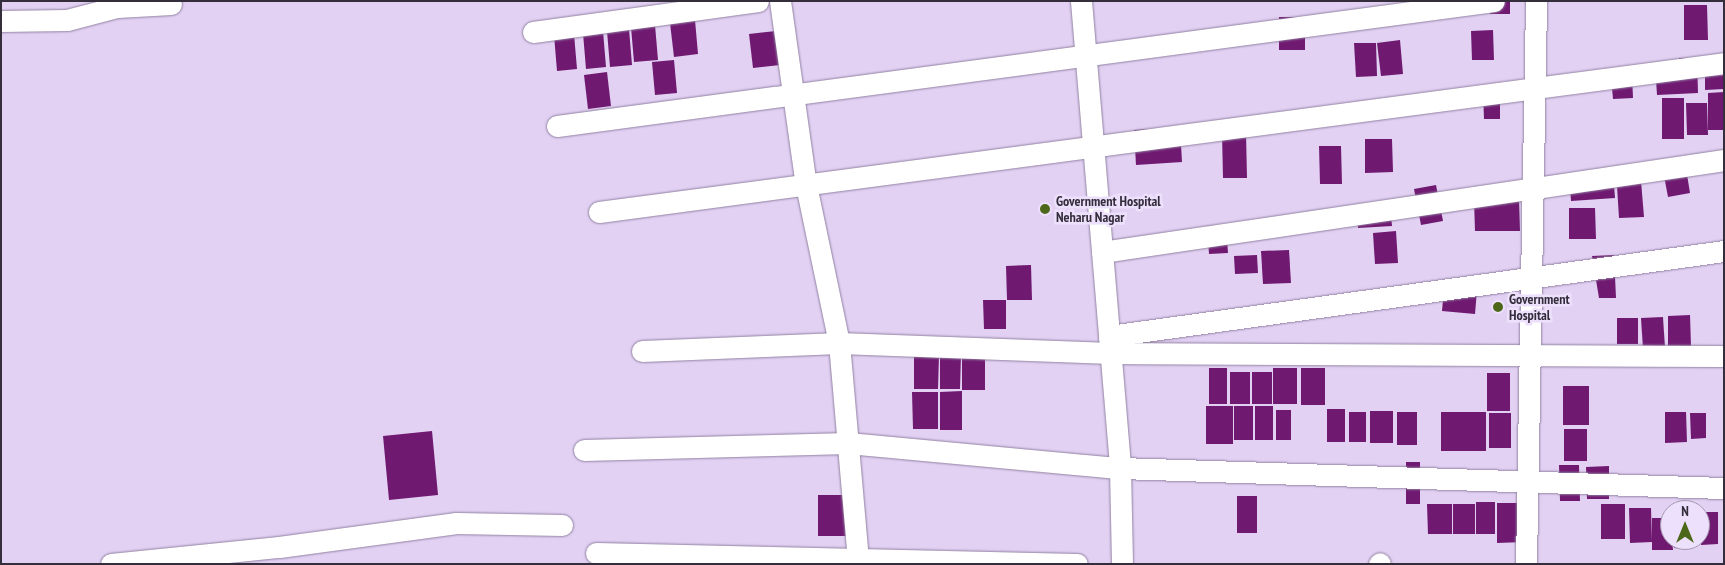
<!DOCTYPE html>
<html>
<head>
<meta charset="utf-8">
<style>
	body { margin:0 }
	#map { position:relative; width:1725px; height:565px; overflow:hidden; background:#e2d1f3; font-family:"PT Sans Narrow",sans-serif }
	div>[style] { position:absolute }
	.building>* { inset:0; background:#701971 }
	.roads { filter:drop-shadow(0 0 1px #9282a2) drop-shadow(0 0 1px #9282a2) }
	.street>* { height:21px; margin:-10.5px; padding:0 10.5px; transform-origin:10.5px; border-radius:10.5px; background:#fff }
	.dots>* { width:14px; height:14px; translate:-50% -50%; box-sizing:border-box; border:2px solid #ede0fc; border-radius:50% }
	span { translate:-50% -50%; white-space:nowrap; text-align:center; line-height:1.15; -webkit-text-stroke:5px #ede0fc; paint-order:stroke }
	.poi-label { font-size:14px; color:#342d3b; font-weight:700 }
	.left { translate:0 -50%; text-align:left }
	.frame { position:absolute; inset:0; border:2px solid #342d3b; pointer-events:none }
	.north { position:absolute; left:1660px; top:500px; width:50px; height:50px; box-sizing:border-box; background:#ede0fc; border:1px solid #a398af; border-radius:50%; rotate:0deg; font-size:14px; font-weight:700; line-height:20px; text-align:center; color:#342d3b }
	.north::after { content:''; display:block; margin:auto; width:18px; height:22px; background:#4c671a; clip-path:polygon(50% 0,100% 100%,50% 72%,0 100%) }
</style>
</head>
<body>
<div id="map">
	<div class="building">
		<i style="clip-path:polygon(1490px 1px,1510px 1px,1510px 14px,1490px 14px)"></i>
		<i style="clip-path:polygon(1684px 5px,1707px 5px,1708px 40px,1684px 40px)"></i>
		<i style="clip-path:polygon(1279px 17px,1305px 17px,1305px 50px,1279px 50px)"></i>
		<i style="clip-path:polygon(695px 20px,698px 54px,674px 57px,670px 23px)"></i>
		<i style="clip-path:polygon(655px 25px,658px 60px,634px 62px,631px 27px)"></i>
		<i style="clip-path:polygon(629px 29px,632px 65px,610px 67px,607px 31px)"></i>
		<i style="clip-path:polygon(1493px 30px,1494px 60px,1472px 60px,1471px 31px)"></i>
		<i style="clip-path:polygon(603px 31px,606px 67px,586px 69px,583px 33px)"></i>
		<i style="clip-path:polygon(776px 31px,780px 65px,753px 68px,749px 34px)"></i>
		<i style="clip-path:polygon(574px 34px,577px 69px,557px 71px,554px 35px)"></i>
		<i style="clip-path:polygon(1400px 40px,1403px 74px,1381px 76px,1377px 43px)"></i>
		<i style="clip-path:polygon(1354px 43px,1376px 43px,1377px 76px,1356px 77px)"></i>
		<i style="clip-path:polygon(1679px 58px,1697px 58px,1698px 93px,1657px 95px,1656px 80px,1680px 79px)"></i>
		<i style="clip-path:polygon(674px 60px,677px 93px,655px 95px,652px 62px)"></i>
		<i style="clip-path:polygon(607px 72px,611px 106px,588px 109px,584px 75px)"></i>
		<i style="clip-path:polygon(1632px 75px,1633px 98px,1613px 99px,1611px 77px)"></i>
		<i style="clip-path:polygon(1724px 75px,1724px 89px,1705px 90px,1705px 76px)"></i>
		<i style="clip-path:polygon(1483px 91px,1500px 91px,1500px 119px,1484px 119px)"></i>
		<i style="clip-path:polygon(1724px 92px,1724px 130px,1708px 130px,1708px 93px)"></i>
		<i style="clip-path:polygon(1662px 98px,1684px 98px,1684px 139px,1662px 139px)"></i>
		<i style="clip-path:polygon(1686px 103px,1707px 103px,1708px 135px,1687px 135px)"></i>
		<i style="clip-path:polygon(1180px 127px,1182px 162px,1136px 165px,1134px 130px)"></i>
		<i style="clip-path:polygon(1222px 133px,1246px 133px,1247px 178px,1223px 178px)"></i>
		<i style="clip-path:polygon(1365px 139px,1392px 139px,1393px 172px,1365px 173px)"></i>
		<i style="clip-path:polygon(1319px 146px,1341px 146px,1342px 184px,1320px 184px)"></i>
		<i style="clip-path:polygon(1684px 156px,1690px 193px,1668px 197px,1661px 160px)"></i>
		<i style="clip-path:polygon(1640px 169px,1644px 217px,1619px 218px,1616px 170px)"></i>
		<i style="clip-path:polygon(1436px 185px,1443px 221px,1421px 225px,1414px 189px)"></i>
		<i style="clip-path:polygon(1614px 185px,1615px 198px,1571px 201px,1570px 188px)"></i>
		<i style="clip-path:polygon(1519px 199px,1520px 231px,1475px 231px,1474px 200px)"></i>
		<i style="clip-path:polygon(1390px 204px,1392px 226px,1358px 228px,1356px 206px)"></i>
		<i style="clip-path:polygon(1569px 208px,1595px 208px,1596px 239px,1569px 239px)"></i>
		<i style="clip-path:polygon(1226px 225px,1228px 253px,1209px 254px,1207px 226px)"></i>
		<i style="clip-path:polygon(1396px 231px,1398px 263px,1375px 264px,1373px 233px)"></i>
		<i style="clip-path:polygon(1289px 250px,1291px 283px,1263px 284px,1261px 251px)"></i>
		<i style="clip-path:polygon(1257px 255px,1258px 273px,1235px 274px,1234px 256px)"></i>
		<i style="clip-path:polygon(1614px 255px,1616px 298px,1599px 298px,1592px 256px)"></i>
		<i style="clip-path:polygon(1031px 265px,1032px 300px,1007px 300px,1006px 266px)"></i>
		<i style="clip-path:polygon(1444px 288px,1477px 290px,1475px 314px,1442px 311px)"></i>
		<i style="clip-path:polygon(983px 300px,1006px 300px,1006px 329px,984px 329px)"></i>
		<i style="clip-path:polygon(1690px 315px,1691px 346px,1668px 346px,1668px 316px)"></i>
		<i style="clip-path:polygon(1663px 317px,1665px 348px,1643px 349px,1641px 318px)"></i>
		<i style="clip-path:polygon(1617px 318px,1638px 318px,1638px 344px,1617px 344px)"></i>
		<i style="clip-path:polygon(914px 354px,939px 355px,938px 389px,914px 389px)"></i>
		<i style="clip-path:polygon(940px 354px,961px 355px,960px 389px,940px 389px)"></i>
		<i style="clip-path:polygon(962px 354px,985px 354px,985px 390px,962px 390px)"></i>
		<i style="clip-path:polygon(1209px 368px,1227px 368px,1227px 404px,1209px 404px)"></i>
		<i style="clip-path:polygon(1273px 368px,1297px 368px,1297px 404px,1273px 404px)"></i>
		<i style="clip-path:polygon(1301px 368px,1325px 368px,1325px 405px,1301px 405px)"></i>
		<i style="clip-path:polygon(1230px 372px,1250px 372px,1250px 404px,1230px 404px)"></i>
		<i style="clip-path:polygon(1252px 372px,1272px 372px,1272px 404px,1252px 404px)"></i>
		<i style="clip-path:polygon(1487px 373px,1510px 373px,1510px 411px,1487px 411px)"></i>
		<i style="clip-path:polygon(1563px 386px,1589px 386px,1589px 425px,1563px 425px)"></i>
		<i style="clip-path:polygon(962px 391px,962px 430px,940px 430px,940px 392px)"></i>
		<i style="clip-path:polygon(912px 392px,938px 392px,938px 429px,913px 429px)"></i>
		<i style="clip-path:polygon(1206px 406px,1233px 406px,1233px 444px,1206px 444px)"></i>
		<i style="clip-path:polygon(1234px 406px,1253px 406px,1253px 440px,1234px 440px)"></i>
		<i style="clip-path:polygon(1255px 406px,1273px 406px,1273px 440px,1255px 440px)"></i>
		<i style="clip-path:polygon(1327px 409px,1345px 409px,1345px 442px,1327px 442px)"></i>
		<i style="clip-path:polygon(1276px 410px,1291px 410px,1291px 440px,1276px 440px)"></i>
		<i style="clip-path:polygon(1370px 411px,1393px 411px,1393px 443px,1370px 443px)"></i>
		<i style="clip-path:polygon(1349px 412px,1366px 412px,1366px 442px,1349px 442px)"></i>
		<i style="clip-path:polygon(1397px 412px,1417px 412px,1417px 445px,1397px 445px)"></i>
		<i style="clip-path:polygon(1441px 412px,1486px 412px,1486px 451px,1441px 451px)"></i>
		<i style="clip-path:polygon(1665px 412px,1686px 412px,1687px 442px,1665px 443px)"></i>
		<i style="clip-path:polygon(1489px 413px,1511px 413px,1511px 448px,1489px 448px)"></i>
		<i style="clip-path:polygon(1690px 413px,1706px 413px,1706px 438px,1691px 439px)"></i>
		<i style="clip-path:polygon(1564px 429px,1587px 429px,1587px 461px,1564px 461px)"></i>
		<i style="clip-path:polygon(432px 431px,438px 495px,389px 500px,383px 436px)"></i>
		<i style="clip-path:polygon(1406px 462px,1420px 462px,1420px 504px,1406px 504px)"></i>
		<i style="clip-path:polygon(1559px 465px,1579px 465px,1580px 501px,1560px 501px)"></i>
		<i style="clip-path:polygon(1609px 466px,1609px 499px,1587px 499px,1586px 467px)"></i>
		<i style="clip-path:polygon(818px 495px,845px 495px,846px 536px,818px 536px)"></i>
		<i style="clip-path:polygon(1237px 496px,1257px 496px,1257px 533px,1237px 533px)"></i>
		<i style="clip-path:polygon(1476px 502px,1495px 502px,1495px 534px,1476px 534px)"></i>
		<i style="clip-path:polygon(1497px 503px,1524px 503px,1524px 542px,1497px 543px)"></i>
		<i style="clip-path:polygon(1427px 504px,1452px 504px,1452px 534px,1428px 534px)"></i>
		<i style="clip-path:polygon(1453px 504px,1475px 504px,1475px 534px,1453px 534px)"></i>
		<i style="clip-path:polygon(1601px 504px,1625px 504px,1625px 539px,1601px 539px)"></i>
		<i style="clip-path:polygon(1629px 508px,1651px 508px,1652px 542px,1630px 543px)"></i>
		<i style="clip-path:polygon(1701px 512px,1718px 512px,1718px 544px,1701px 545px)"></i>
		<i style="clip-path:polygon(1652px 518px,1670px 518px,1673px 550px,1652px 550px)"></i>
		<i style="clip-path:polygon(1674px 540px,1689px 540px,1689px 549px,1674px 548px)"></i>
	</div>
	<div class="roads">
		<div class="street">
			<i style="left:780px;top:1px;width:186px;rotate:82deg"></i>
			<i style="left:806px;top:185px;width:161px;rotate:78.2deg"></i>
			<i style="left:839px;top:343px;width:217px;rotate:85deg"></i>
			<i style="left:1081px;top:1px;width:469px;rotate:85.2deg"></i>
			<i style="left:1120px;top:468px;width:96px;rotate:88.8deg"></i>
			<i style="left:1px;top:21px;width:66px;rotate:-0.9deg"></i>
			<i style="left:67px;top:20px;width:52px;rotate:-14.6deg"></i>
			<i style="left:117px;top:7px;width:54px;rotate:-3.2deg"></i>
			<i style="left:533px;top:32px;width:227px;rotate:-7.8deg"></i>
			<i style="left:557px;top:126px;width:945px;rotate:-7.6deg"></i>
			<i style="left:599px;top:212px;width:1135px;rotate:-7.54deg"></i>
			<i style="left:1102px;top:252px;width:629px;rotate:-8.41deg"></i>
			<i style="left:1109px;top:336px;width:621px;rotate:-7.87deg"></i>
			<i style="left:642px;top:351px;width:197px;rotate:-2.3deg"></i>
			<i style="left:839px;top:343px;width:272px;rotate:2.1deg"></i>
			<i style="left:1111px;top:353px;width:613px;rotate:0.28deg"></i>
			<i style="left:584px;top:450px;width:264px;rotate:-1.5deg"></i>
			<i style="left:848px;top:443px;width:273px;rotate:5.3deg"></i>
			<i style="left:1120px;top:468px;width:604px;rotate:1.9deg"></i>
			<i style="left:596px;top:553px;width:481px;rotate:1.3deg"></i>
			<i style="left:111px;top:564px;width:169px;rotate:-5.8deg"></i>
			<i style="left:279px;top:547px;width:179px;rotate:-7.7deg"></i>
			<i style="left:456px;top:523px;width:106px;rotate:1.1deg"></i>
			<i style="left:1379px;top:564px;width:1px;rotate:-45deg"></i>
			<i style="left:1526px;top:564px;width:563px;rotate:-88.98deg"></i>
		</div>
	</div>
	<div class="dots">
		<i style="left:1045px;top:209px;background:#4c671a"></i>
		<i style="left:1498px;top:307px;background:#4c671a"></i>
	</div>
	<div class="poi-label">
		<span class="left" style="left:1056px;top:209px">Government Hospital<br>Neharu Nagar</span>
		<span class="left" style="left:1509px;top:307px">Government<br>Hospital</span>
	</div>
	<div class="frame"></div>
	<div class="north">N</div>
</div>
</body>
</html>
